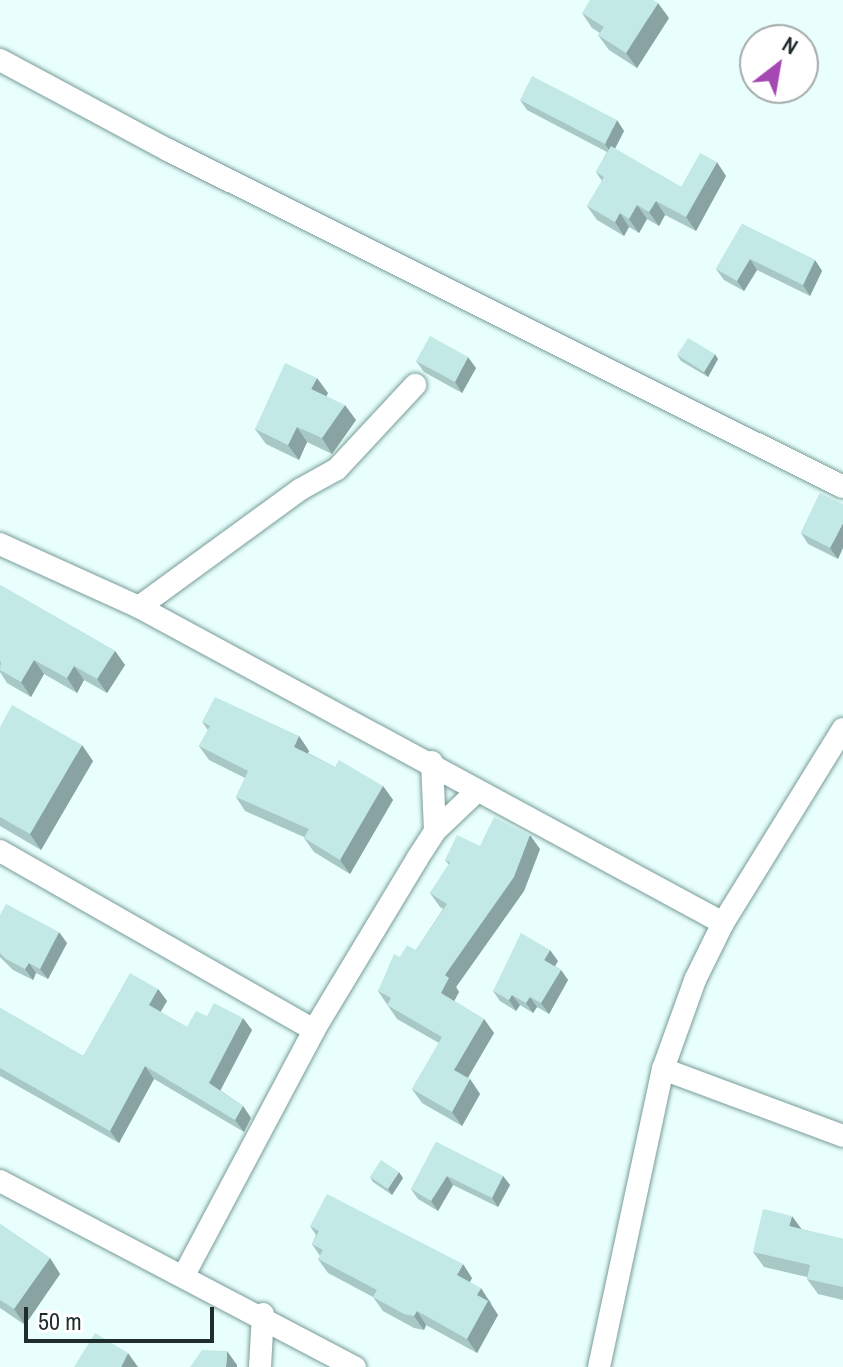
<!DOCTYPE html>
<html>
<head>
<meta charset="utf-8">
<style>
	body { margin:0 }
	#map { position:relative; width:843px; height:1367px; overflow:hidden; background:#e8fffd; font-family:"Archivo Narrow",sans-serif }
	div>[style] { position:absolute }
	.roads { filter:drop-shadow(0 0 2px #789c99) drop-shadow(0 0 2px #789c99) }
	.minor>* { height:22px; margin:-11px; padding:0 11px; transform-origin:11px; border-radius:11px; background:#fff }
	.wall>* { inset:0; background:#a8c8c6 }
	.shaded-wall>* { inset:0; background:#88a3a1 }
	.building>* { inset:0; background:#c3e9e6 }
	span { translate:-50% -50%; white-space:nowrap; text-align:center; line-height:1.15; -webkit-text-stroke:6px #fff; paint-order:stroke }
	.north { position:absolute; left:739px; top:24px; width:80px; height:80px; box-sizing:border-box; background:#fff; border:2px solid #a5abab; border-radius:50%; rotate:31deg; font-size:22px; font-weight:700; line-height:32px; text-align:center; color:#1f2e2d }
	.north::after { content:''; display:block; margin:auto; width:28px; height:36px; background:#a548b3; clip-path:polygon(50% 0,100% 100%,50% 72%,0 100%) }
	.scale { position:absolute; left:24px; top:1307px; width:190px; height:36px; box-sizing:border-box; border:4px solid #1f2e2d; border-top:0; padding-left:10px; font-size:24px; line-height:28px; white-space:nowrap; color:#1f2e2d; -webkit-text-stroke:6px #fff; paint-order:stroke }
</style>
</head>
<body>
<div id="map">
	<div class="roads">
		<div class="minor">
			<i style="left:0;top:60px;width:191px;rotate:28.2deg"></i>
			<i style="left:168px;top:150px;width:754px;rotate:26.53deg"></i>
			<i style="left:0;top:544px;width:153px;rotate:24.4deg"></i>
			<i style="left:139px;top:607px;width:664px;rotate:28.42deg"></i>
			<i style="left:139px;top:607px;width:200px;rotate:-36.1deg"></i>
			<i style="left:301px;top:489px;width:41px;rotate:-29.1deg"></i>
			<i style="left:337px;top:469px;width:115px;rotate:-47.1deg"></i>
			<i style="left:432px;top:762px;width:69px;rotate:87.5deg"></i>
			<i style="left:0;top:851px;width:361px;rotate:29.7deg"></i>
			<i style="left:663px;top:1069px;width:192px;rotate:20.4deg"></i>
			<i style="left:0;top:1181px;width:401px;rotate:27.7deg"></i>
			<i style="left:184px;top:1275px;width:277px;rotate:-62deg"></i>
			<i style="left:314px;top:1030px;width:200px;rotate:-58.9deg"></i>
			<i style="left:417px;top:859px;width:33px;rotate:-57deg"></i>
			<i style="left:435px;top:831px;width:58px;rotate:-43.6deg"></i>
			<i style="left:260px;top:1367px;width:53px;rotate:-86.8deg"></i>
			<i style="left:599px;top:1367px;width:305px;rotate:-77.9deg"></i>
			<i style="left:663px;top:1069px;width:95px;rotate:-70.2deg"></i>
			<i style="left:695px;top:980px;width:64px;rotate:-63.8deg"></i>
			<i style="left:723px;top:923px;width:228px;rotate:-58.3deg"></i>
		</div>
	</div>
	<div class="wall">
		<i style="clip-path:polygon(582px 13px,669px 18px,637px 68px,609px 50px,598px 35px,600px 33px,592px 28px)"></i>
		<i style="clip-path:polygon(520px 100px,624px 131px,615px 149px,681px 187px,726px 176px,696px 231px,665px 215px,659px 226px,647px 219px,639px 233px,629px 227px,624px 236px,597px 220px,587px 206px,602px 181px,596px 172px,607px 152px,527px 110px)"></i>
		<i style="clip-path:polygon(742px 224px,815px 260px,822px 271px,810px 296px,757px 270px,744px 291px,724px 280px,716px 269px)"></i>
		<i style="clip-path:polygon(677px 355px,718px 359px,708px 377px,681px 361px)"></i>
		<i style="clip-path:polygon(416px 361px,476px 368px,462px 393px,424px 372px)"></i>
		<i style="clip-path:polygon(328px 393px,326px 396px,356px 420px,332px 454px,307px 442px,299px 460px,266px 444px,255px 429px)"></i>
		<i style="clip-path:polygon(820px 493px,838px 559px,808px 544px,801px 533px)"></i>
		<i style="clip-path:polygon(0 585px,115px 651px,125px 665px,107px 693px,84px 680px,77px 693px,44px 674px,31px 697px,7px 683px,0 672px)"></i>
		<i style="clip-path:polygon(202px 722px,299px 736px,309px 751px,308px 753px,335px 767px,383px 786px,393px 800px,350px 874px,314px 852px,304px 838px,304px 837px,245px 811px,236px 797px,245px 778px,209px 760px,199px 746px,208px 730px)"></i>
		<i style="clip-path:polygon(0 727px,93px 761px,41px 850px,0 826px)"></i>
		<i style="clip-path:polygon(480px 846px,540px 849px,524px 891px,456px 987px,459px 992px,454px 1001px,484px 1019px,494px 1033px,468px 1078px,470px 1079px,480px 1094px,462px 1126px,422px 1103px,412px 1089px,439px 1043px,397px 1019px,378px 991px,400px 957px,416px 950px,443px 909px,440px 907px,430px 893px,449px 865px,445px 860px)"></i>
		<i style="clip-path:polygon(0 915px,67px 943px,48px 979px,36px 973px,33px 980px,13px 970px,0 957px)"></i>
		<i style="clip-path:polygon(558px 961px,555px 966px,561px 970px,568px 980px,549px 1014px,537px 1007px,533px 1013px,520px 1005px,516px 1011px,500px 1001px,493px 991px)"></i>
		<i style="clip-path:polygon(158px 989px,167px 1001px,160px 1012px,187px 1027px,207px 1016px,252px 1030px,220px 1090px,243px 1106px,251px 1118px,244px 1132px,154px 1079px,119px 1143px,0 1076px,0 1008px,83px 1056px)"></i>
		<i style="clip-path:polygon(436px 1142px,503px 1176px,510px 1185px,498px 1207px,453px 1185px,438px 1211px,418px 1199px,411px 1189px)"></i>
		<i style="clip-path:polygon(370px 1177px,403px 1178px,392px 1195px,373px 1182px)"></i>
		<i style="clip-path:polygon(0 1224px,50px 1258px,60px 1274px,25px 1325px,0 1308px)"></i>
		<i style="clip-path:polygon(310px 1226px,472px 1278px,470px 1282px,491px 1302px,490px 1304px,498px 1315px,477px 1353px,426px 1325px,424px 1330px,414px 1328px,383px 1311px,373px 1297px,328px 1273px,318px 1259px,320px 1256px,312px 1244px,316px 1235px)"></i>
		<i style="clip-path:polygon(801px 1229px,843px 1239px,843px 1300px,818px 1294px,807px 1279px,807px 1277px,764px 1267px,753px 1252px)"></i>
	</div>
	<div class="shaded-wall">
		<i style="clip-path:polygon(658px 3px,669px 18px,637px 68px,626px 53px)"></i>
		<i style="clip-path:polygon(617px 120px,624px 131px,612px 154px,605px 144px)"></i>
		<i style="clip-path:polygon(717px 162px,726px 176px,696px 231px,686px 217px)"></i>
		<i style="clip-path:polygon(656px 201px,665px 215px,659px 226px,649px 212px)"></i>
		<i style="clip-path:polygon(637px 205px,647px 219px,639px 233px,629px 219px)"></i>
		<i style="clip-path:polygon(620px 213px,629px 227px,624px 236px,615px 222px)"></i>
		<i style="clip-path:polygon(750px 259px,757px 270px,744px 291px,737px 281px)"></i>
		<i style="clip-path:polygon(815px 260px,822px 271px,810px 296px,803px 285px)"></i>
		<i style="clip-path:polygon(715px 354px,718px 359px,708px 377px,704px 372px)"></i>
		<i style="clip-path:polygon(468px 357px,476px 368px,462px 393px,455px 382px)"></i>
		<i style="clip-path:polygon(317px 378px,328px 393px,322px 405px,311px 389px)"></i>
		<i style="clip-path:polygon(345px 405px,356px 420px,332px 454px,322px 438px)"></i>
		<i style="clip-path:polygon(297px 427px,307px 442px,299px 460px,288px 445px)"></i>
		<i style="clip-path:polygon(843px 523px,843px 548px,838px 559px,830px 548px)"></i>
		<i style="clip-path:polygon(115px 651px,125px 665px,107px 693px,97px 679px)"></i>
		<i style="clip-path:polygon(34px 660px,44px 674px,31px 697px,21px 682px)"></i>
		<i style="clip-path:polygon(74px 666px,84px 680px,77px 693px,67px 678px)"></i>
		<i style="clip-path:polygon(299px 736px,309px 751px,304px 761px,294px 747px)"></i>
		<i style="clip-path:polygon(82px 745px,93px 761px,41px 850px,30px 834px)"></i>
		<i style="clip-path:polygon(383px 786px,393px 800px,350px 874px,340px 860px)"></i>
		<i style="clip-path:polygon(530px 835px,540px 849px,524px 891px,456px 987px,459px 992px,451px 1007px,441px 993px,445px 975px)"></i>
		<i style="clip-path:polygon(59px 932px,67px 943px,48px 979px,40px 969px)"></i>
		<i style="clip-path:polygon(550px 950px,558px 961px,552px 971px,544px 960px)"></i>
		<i style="clip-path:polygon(29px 963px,36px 973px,33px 980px,25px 969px)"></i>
		<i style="clip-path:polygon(561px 970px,568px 980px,549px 1014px,541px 1003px)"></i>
		<i style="clip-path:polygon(158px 989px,167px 1001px,157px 1018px,149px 1005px)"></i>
		<i style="clip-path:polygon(512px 995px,520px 1005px,516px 1011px,509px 1000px)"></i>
		<i style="clip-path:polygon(530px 997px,537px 1007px,533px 1013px,526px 1003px)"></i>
		<i style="clip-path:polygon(243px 1018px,252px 1030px,218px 1095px,209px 1083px)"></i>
		<i style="clip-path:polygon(484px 1019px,494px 1033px,464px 1084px,454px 1070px)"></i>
		<i style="clip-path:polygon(145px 1066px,154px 1079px,119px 1143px,110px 1131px)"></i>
		<i style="clip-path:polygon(470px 1079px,480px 1094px,462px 1126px,452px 1112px)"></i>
		<i style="clip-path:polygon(243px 1106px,251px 1118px,244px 1132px,235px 1120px)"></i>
		<i style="clip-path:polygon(399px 1172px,403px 1178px,392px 1195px,388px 1189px)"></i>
		<i style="clip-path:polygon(447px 1176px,453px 1185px,438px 1211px,431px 1201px)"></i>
		<i style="clip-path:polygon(503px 1176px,510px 1185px,498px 1207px,492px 1198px)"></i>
		<i style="clip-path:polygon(792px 1216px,803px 1231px,789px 1226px)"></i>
		<i style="clip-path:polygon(50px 1258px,60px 1274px,25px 1325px,14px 1309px)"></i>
		<i style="clip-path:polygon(463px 1264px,472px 1278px,466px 1288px,457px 1275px)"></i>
		<i style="clip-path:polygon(481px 1288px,498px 1315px,477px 1353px,467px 1339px,477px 1295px)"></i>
		<i style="clip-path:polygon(417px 1311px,426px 1325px,424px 1330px,414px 1316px)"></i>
		<i style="clip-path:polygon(227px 1351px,237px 1365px,237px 1367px,226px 1367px)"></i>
		<i style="clip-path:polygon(128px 1353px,138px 1367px,121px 1367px)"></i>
	</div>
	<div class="building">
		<i style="clip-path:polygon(590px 0,653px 0,658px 3px,626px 53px,598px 35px,604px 27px,582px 13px)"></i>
		<i style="clip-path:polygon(532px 76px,617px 120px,605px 144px,520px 100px)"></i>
		<i style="clip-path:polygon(611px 146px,681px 187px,700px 153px,717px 162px,686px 217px,656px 201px,649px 212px,637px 205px,629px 219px,620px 213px,615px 222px,587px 206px,604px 177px,596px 172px)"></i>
		<i style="clip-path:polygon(742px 224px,815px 260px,803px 285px,750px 259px,737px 281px,716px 269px)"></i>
		<i style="clip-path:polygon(430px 336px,468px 357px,455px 382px,416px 361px)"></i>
		<i style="clip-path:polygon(688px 338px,715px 354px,704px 372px,677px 355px)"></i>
		<i style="clip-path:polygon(285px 363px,317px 378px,311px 389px,345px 405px,322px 438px,297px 427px,288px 445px,255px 429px)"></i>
		<i style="clip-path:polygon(820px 493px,843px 504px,843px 523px,830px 548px,801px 533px)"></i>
		<i style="clip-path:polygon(0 585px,115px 651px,97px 679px,74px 666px,67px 678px,34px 660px,21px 682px,0 670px,1px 662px,0 661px)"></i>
		<i style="clip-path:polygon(215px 697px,299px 736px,294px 747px,335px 767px,339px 760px,383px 786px,340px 860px,304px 838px,309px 829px,236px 797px,248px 771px,199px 746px,210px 726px,202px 722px)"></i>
		<i style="clip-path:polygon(12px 705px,82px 745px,30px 834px,0 817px,0 727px)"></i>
		<i style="clip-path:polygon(494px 817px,530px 835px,514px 877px,445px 975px,449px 978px,441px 993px,484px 1019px,454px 1070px,470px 1079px,452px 1112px,412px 1089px,442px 1037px,387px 1005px,391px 998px,378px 991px,394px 954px,400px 957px,407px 945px,416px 950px,447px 904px,430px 893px,450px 862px,445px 860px,457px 835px,480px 846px)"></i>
		<i style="clip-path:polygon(6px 904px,59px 932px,40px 969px,29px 963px,25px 969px,6px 959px,0 953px,0 915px)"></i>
		<i style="clip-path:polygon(521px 933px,550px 950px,544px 960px,561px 970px,541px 1003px,530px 997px,526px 1003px,512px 995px,509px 1000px,493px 991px)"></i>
		<i style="clip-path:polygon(130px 973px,158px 989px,149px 1005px,187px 1027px,196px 1011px,207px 1016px,214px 1003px,243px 1018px,209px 1083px,243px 1106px,235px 1120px,145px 1066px,110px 1131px,0 1068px,0 1008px,83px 1056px)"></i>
		<i style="clip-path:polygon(436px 1142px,503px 1176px,492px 1198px,447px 1176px,431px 1201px,411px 1189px)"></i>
		<i style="clip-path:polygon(381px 1160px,399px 1172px,388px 1189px,370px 1177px)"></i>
		<i style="clip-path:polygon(327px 1194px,463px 1264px,457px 1275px,481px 1288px,477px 1295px,488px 1301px,467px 1339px,417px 1311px,414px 1316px,404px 1314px,373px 1297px,377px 1290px,318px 1259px,323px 1250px,312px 1244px,319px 1231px,310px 1226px)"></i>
		<i style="clip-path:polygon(763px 1209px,792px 1216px,789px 1226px,843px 1239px,843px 1287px,807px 1279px,810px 1265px,753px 1252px)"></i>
		<i style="clip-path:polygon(0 1224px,50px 1258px,14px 1309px,0 1300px)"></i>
		<i style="clip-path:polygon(95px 1333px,128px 1353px,121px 1367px,74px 1367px)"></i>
		<i style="clip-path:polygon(202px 1350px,227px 1351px,226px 1367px,190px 1367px)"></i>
	</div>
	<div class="north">N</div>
	<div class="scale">50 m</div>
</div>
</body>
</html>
